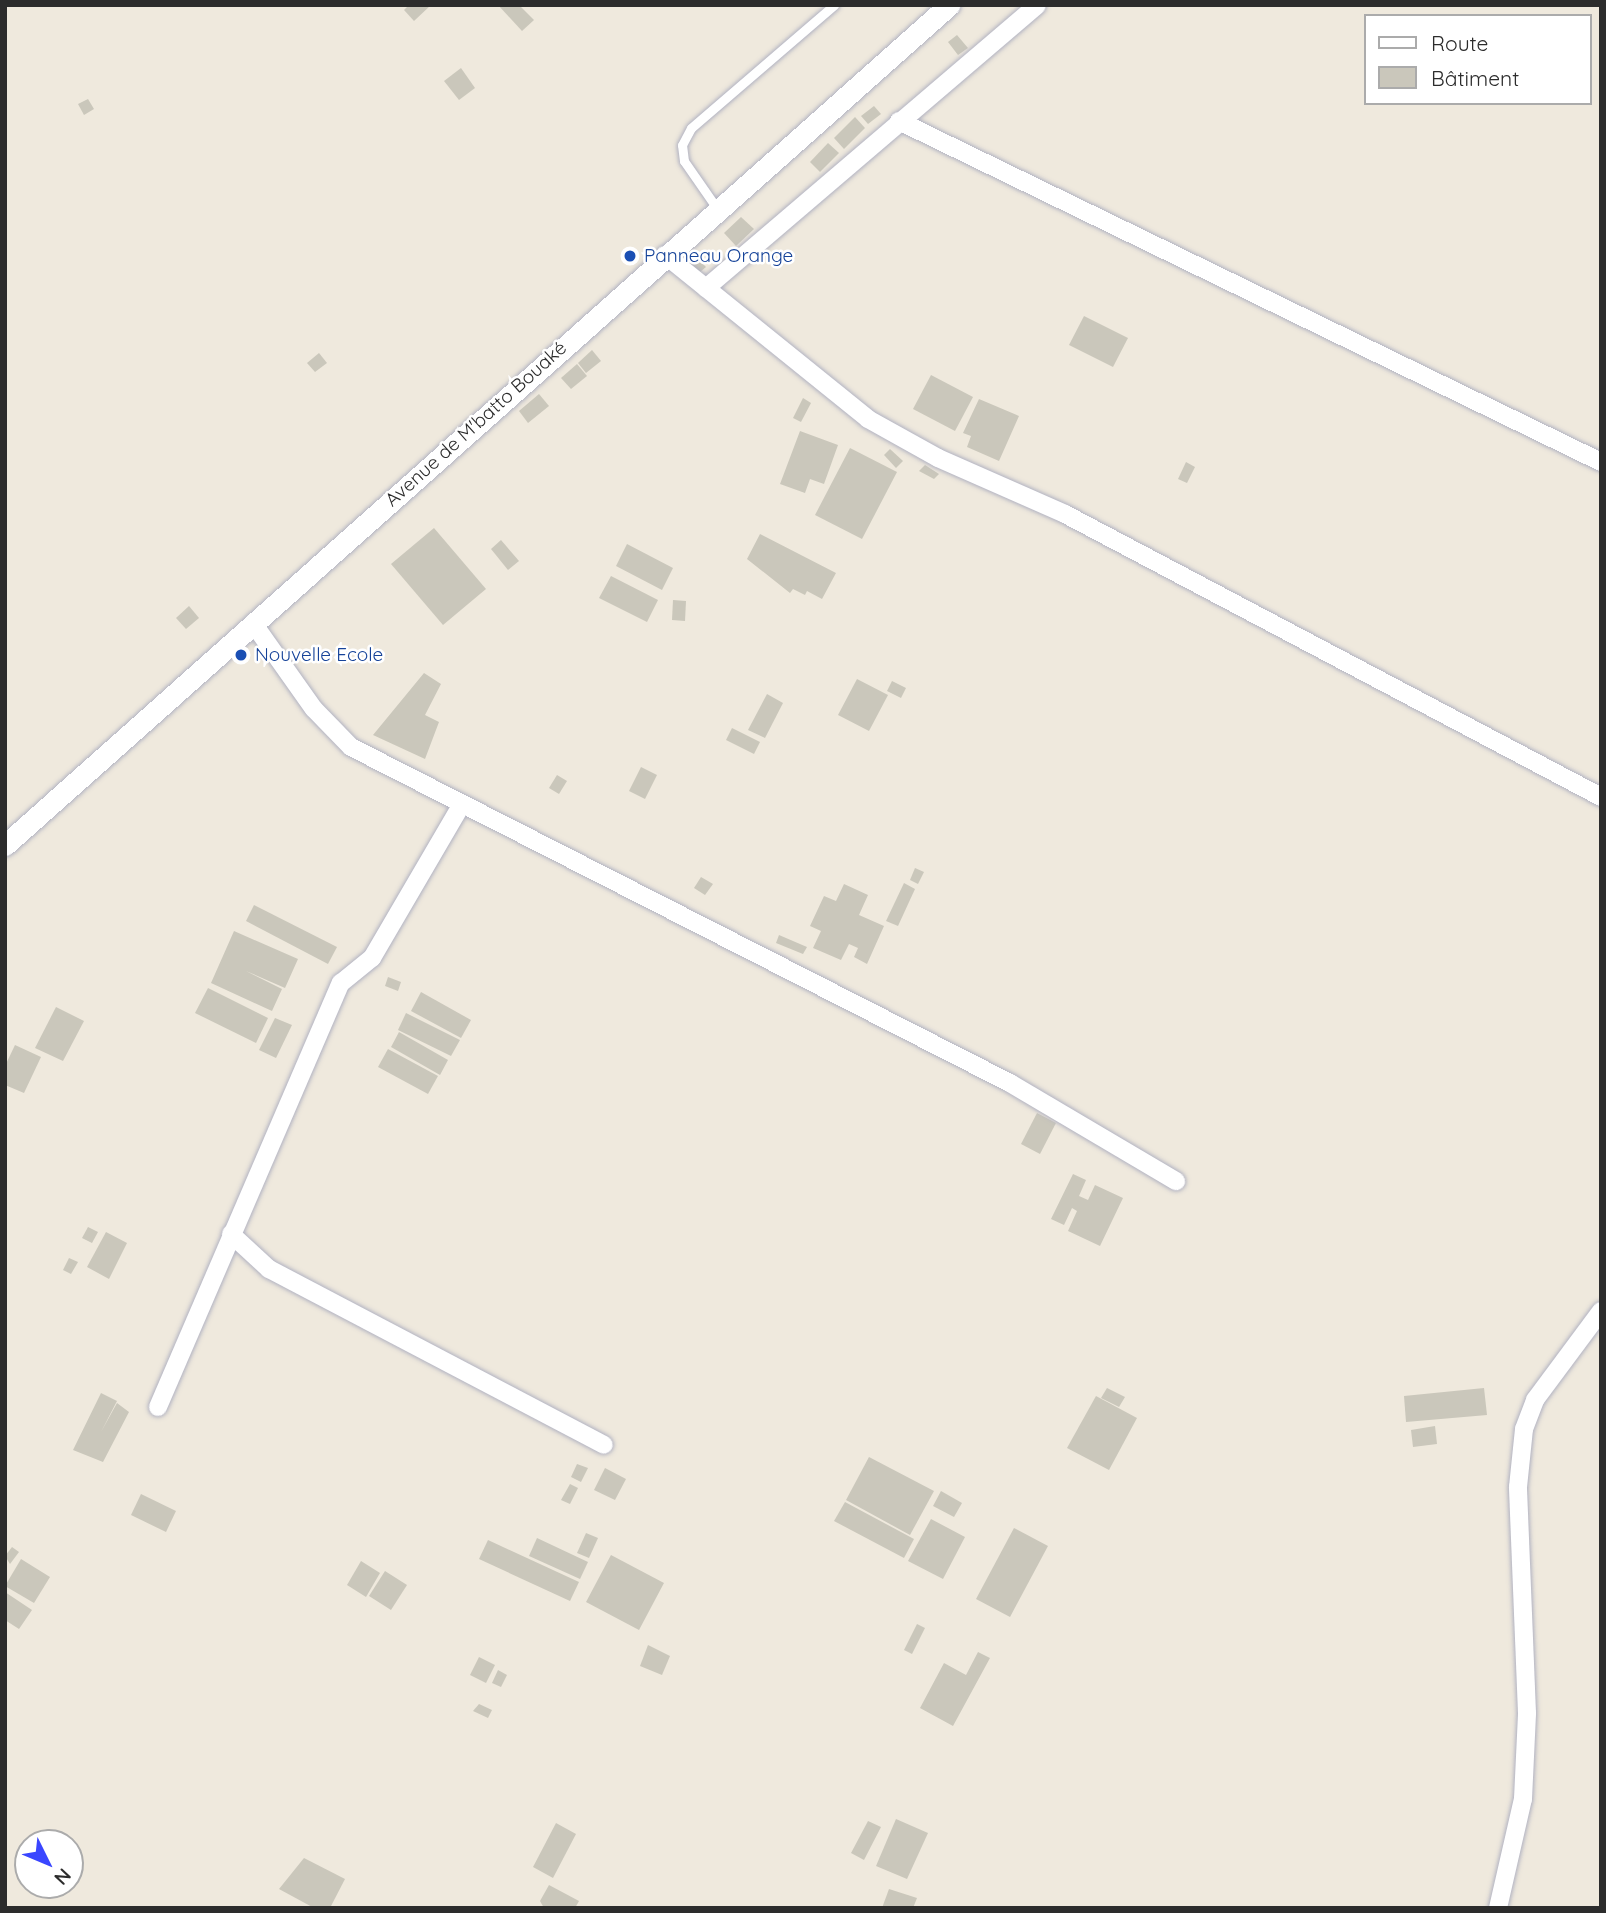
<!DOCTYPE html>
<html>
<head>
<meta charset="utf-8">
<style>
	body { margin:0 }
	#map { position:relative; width:1606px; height:1913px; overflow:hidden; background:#efe9dd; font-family:Quicksand,sans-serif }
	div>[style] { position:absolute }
	.building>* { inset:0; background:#cac7bb }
	.roads { filter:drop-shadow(0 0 2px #b1b2c1) drop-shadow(0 0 2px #b1b2c1) }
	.service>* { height:9px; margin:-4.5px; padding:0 4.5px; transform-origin:4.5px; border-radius:4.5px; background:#fff }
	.minor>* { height:18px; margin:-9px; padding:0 9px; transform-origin:9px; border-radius:9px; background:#fff }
	.tertiary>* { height:21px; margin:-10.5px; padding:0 10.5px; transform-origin:10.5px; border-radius:10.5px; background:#fff }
	.dots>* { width:19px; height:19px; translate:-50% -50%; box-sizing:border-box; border:4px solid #fff; border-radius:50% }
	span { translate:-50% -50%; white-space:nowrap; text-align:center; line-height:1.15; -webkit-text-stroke:5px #fff; paint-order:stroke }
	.transit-label { font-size:19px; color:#164399 }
	.left { translate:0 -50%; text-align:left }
	.street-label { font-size:19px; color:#2c2c2c }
	.frame { position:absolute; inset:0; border:7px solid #2c2c2c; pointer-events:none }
	.legend { position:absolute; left:1364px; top:14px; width:228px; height:91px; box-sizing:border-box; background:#fff; border:2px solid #ababab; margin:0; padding:9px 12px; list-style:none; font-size:21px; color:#2c2c2c }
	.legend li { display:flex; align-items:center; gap:14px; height:35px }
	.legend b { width:35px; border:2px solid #ababab }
	.north { position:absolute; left:14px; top:1829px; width:70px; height:70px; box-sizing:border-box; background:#fff; border:2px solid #ababab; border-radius:50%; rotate:133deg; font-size:19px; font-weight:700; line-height:28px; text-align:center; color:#2c2c2c }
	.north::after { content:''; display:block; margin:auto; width:24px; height:32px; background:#3a46ff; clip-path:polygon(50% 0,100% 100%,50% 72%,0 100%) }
</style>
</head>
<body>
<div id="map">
	<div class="building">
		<i style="clip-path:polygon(409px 5px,431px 5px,414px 21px,404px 10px)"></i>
		<i style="clip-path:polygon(498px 5px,519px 5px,534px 20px,522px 31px)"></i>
		<i style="clip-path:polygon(957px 35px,968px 48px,958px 55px,948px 42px)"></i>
		<i style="clip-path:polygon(461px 68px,475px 88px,459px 100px,444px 81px)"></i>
		<i style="clip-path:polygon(88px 99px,94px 109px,84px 115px,78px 104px)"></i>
		<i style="clip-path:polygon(874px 106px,881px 114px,868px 124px,861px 116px)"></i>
		<i style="clip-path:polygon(855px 117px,865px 128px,844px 149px,834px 138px)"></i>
		<i style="clip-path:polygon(828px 143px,839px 153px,820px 172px,810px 162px)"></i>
		<i style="clip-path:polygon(741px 217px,754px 229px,736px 246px,724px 233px)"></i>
		<i style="clip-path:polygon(695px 256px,706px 267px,694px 277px,684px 267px)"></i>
		<i style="clip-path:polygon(1084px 316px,1128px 338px,1113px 367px,1069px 345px)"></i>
		<i style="clip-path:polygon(592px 350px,601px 361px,586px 373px,578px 363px)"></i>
		<i style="clip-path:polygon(319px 353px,327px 363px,315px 372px,307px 363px)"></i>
		<i style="clip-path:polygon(577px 364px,587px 376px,571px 389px,561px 378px)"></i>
		<i style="clip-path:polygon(931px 375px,973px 397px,955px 431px,913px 409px)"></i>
		<i style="clip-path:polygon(539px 394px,549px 406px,528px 423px,519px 411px)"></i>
		<i style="clip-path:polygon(803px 398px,811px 403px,801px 422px,793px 418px)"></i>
		<i style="clip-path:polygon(979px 399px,1019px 416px,999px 461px,967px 447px,971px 436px,963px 433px)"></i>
		<i style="clip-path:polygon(800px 431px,838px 445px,824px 484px,810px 479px,805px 493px,780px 484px)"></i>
		<i style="clip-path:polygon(850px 448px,897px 472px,862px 539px,815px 515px)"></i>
		<i style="clip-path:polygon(890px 449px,903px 461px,896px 468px,884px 455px)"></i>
		<i style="clip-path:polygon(1186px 462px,1195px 467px,1187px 483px,1178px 479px)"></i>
		<i style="clip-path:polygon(925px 465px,939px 474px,934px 479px,919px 471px)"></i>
		<i style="clip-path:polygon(434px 528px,486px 589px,443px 625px,391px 564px)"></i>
		<i style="clip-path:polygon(760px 534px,836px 573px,822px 599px,807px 591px,805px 595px,793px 589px,790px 593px,747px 559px)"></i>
		<i style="clip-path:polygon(501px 540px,519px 561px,508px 570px,491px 549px)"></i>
		<i style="clip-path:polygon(627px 544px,673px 568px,662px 590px,616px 566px)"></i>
		<i style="clip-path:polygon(611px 576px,658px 600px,647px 622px,599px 598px)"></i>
		<i style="clip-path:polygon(673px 600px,686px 601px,685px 621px,672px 620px)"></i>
		<i style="clip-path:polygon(189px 606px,199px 618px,186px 629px,176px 618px)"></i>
		<i style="clip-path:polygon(424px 673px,441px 684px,425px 715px,439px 722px,425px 759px,373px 735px)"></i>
		<i style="clip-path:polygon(857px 679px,888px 695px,869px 731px,838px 715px)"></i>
		<i style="clip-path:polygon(892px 681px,906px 688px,901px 698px,887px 691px)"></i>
		<i style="clip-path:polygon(767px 694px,783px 703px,765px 738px,748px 730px)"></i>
		<i style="clip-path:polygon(732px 728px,760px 742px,754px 754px,726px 740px)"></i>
		<i style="clip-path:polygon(641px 767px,657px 775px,645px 799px,629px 791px)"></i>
		<i style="clip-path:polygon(557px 775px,567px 781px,559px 794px,549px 788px)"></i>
		<i style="clip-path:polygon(915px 868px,924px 872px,918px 884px,910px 880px)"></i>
		<i style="clip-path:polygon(701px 877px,713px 884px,705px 895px,694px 888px)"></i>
		<i style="clip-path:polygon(904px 883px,915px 889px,898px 926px,886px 921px)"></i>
		<i style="clip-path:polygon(844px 884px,868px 895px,859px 915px,884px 926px,867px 964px,854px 957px,858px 948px,849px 944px,841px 960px,813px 948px,821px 931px,810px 926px,824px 896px,836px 901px)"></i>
		<i style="clip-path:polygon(254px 905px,337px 947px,328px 964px,246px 921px)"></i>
		<i style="clip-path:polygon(234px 931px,298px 959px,285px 988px,246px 971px,282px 989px,272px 1011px,211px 983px)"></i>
		<i style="clip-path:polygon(779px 935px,807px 947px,803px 954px,776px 943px)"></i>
		<i style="clip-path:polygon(388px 977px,401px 982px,398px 991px,385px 986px)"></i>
		<i style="clip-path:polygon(208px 988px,268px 1018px,256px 1043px,195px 1013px)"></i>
		<i style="clip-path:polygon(421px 992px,471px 1020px,461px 1038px,411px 1011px)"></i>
		<i style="clip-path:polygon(56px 1007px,84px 1021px,63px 1061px,35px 1048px)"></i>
		<i style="clip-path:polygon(406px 1013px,460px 1040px,451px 1056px,398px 1030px)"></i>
		<i style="clip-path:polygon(275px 1018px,292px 1025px,276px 1058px,259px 1050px)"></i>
		<i style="clip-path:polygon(399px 1032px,448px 1060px,440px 1075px,391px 1047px)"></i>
		<i style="clip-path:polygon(15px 1045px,41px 1057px,24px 1093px,5px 1085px,5px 1066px)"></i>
		<i style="clip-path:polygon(388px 1049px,438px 1076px,428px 1094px,378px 1067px)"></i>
		<i style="clip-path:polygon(1037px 1113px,1056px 1123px,1040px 1154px,1021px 1144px)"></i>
		<i style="clip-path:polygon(1073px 1174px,1086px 1180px,1079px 1196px,1088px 1200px,1095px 1185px,1123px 1198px,1100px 1246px,1068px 1231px,1077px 1211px,1072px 1208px,1064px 1225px,1051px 1219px)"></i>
		<i style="clip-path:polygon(88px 1227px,98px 1232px,92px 1243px,82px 1238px)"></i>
		<i style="clip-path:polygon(106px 1232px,127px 1243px,109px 1279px,87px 1267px)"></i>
		<i style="clip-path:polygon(69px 1258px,78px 1262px,71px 1274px,63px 1270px)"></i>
		<i style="clip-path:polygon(1107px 1388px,1125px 1397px,1119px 1407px,1101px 1398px)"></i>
		<i style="clip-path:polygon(1484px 1388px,1487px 1415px,1406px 1422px,1404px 1396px)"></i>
		<i style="clip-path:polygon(101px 1393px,117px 1401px,101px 1432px,117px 1403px,129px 1412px,103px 1462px,73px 1450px)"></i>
		<i style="clip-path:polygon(1096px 1396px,1137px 1418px,1109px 1470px,1067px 1448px)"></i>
		<i style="clip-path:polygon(1435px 1426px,1437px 1444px,1413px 1447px,1411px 1430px)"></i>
		<i style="clip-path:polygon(869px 1457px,934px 1491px,910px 1535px,846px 1500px)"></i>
		<i style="clip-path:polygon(577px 1464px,588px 1468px,581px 1482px,571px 1477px)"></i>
		<i style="clip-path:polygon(605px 1468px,626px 1479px,615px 1500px,594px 1490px)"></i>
		<i style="clip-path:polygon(570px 1484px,578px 1488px,570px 1504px,561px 1500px)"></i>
		<i style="clip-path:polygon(941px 1491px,962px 1503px,954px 1517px,933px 1506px)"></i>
		<i style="clip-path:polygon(141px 1494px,176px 1511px,166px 1532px,131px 1515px)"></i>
		<i style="clip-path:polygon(845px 1502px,914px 1539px,904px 1558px,834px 1521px)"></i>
		<i style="clip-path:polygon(931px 1519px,965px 1537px,943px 1579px,908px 1561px)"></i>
		<i style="clip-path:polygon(1014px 1528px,1048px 1546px,1010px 1617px,976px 1599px)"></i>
		<i style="clip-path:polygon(586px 1533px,598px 1538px,589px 1558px,577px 1553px)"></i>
		<i style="clip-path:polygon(537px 1538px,588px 1562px,580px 1579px,529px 1556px)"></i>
		<i style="clip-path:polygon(488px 1540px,579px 1582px,570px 1601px,479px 1559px)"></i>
		<i style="clip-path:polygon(12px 1547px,19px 1552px,10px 1564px,5px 1556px)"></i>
		<i style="clip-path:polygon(611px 1555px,664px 1583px,639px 1630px,586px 1602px)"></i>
		<i style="clip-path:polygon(21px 1559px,50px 1577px,34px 1603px,5px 1586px)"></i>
		<i style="clip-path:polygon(361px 1561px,380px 1573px,366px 1597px,347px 1585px)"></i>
		<i style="clip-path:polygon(385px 1571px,407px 1585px,391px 1610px,369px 1596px)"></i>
		<i style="clip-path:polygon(5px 1592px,32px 1610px,19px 1629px,5px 1620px)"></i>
		<i style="clip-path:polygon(917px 1624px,925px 1628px,912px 1654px,904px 1650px)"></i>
		<i style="clip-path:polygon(648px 1645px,670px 1656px,662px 1675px,640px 1666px)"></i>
		<i style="clip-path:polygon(978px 1652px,990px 1658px,953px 1726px,920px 1708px,944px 1663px,966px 1675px)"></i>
		<i style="clip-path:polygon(479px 1657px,495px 1665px,486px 1683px,470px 1675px)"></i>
		<i style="clip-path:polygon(498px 1670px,507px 1675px,501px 1687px,492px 1683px)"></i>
		<i style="clip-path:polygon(479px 1704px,492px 1710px,488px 1718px,473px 1711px)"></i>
		<i style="clip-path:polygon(896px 1819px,928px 1833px,907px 1879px,876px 1866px)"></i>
		<i style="clip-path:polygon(868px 1821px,881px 1827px,864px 1860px,851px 1853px)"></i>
		<i style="clip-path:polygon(556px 1823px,576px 1834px,553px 1878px,533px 1867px)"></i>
		<i style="clip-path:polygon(304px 1858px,345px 1879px,330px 1908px,314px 1908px,279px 1889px)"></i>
		<i style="clip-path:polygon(549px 1885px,579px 1901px,575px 1908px,544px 1908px,540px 1901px)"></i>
		<i style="clip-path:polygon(889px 1889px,917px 1898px,913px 1908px,882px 1908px)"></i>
	</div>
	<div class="roads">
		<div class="service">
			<i style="left:716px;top:207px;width:56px;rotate:-124.8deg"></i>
			<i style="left:684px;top:161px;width:16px;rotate:-97deg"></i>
			<i style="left:682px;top:145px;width:19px;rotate:-62deg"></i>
			<i style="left:691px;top:128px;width:189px;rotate:-40.7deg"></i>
		</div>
		<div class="minor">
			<i style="left:899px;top:121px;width:780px;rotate:25.91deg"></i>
			<i style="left:665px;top:255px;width:261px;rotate:38.9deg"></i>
			<i style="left:868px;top:419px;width:80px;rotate:29.1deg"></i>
			<i style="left:938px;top:458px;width:139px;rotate:23.8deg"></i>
			<i style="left:1065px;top:514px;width:606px;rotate:27.83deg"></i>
			<i style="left:706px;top:288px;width:435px;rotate:-40.5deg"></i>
			<i style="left:253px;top:623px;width:105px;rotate:54.7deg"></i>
			<i style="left:314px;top:709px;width:53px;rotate:45.8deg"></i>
			<i style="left:351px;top:747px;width:740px;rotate:27.02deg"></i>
			<i style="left:1010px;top:1083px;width:193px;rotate:30.6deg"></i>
			<i style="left:231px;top:1234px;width:52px;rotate:42.6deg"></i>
			<i style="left:269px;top:1269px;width:378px;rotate:27.7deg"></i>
			<i style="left:158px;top:1407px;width:462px;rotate:-66.7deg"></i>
			<i style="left:341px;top:983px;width:40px;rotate:-39deg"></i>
			<i style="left:372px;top:958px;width:178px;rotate:-59.7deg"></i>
			<i style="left:1498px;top:1908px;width:112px;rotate:-77.1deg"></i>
			<i style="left:1523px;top:1799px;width:86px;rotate:-87.3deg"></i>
			<i style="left:1527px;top:1713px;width:226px;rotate:-92.3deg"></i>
			<i style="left:1518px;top:1487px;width:58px;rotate:-84.1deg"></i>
			<i style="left:1524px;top:1429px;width:31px;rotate:-69deg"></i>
			<i style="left:1535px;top:1400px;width:111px;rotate:-53.4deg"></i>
		</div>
		<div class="tertiary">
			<i style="left:5px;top:845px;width:1264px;rotate:-41.66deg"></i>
		</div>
	</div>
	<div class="dots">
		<i style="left:630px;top:256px;background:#1a4fb4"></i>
		<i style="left:241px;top:655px;background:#1a4fb4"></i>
	</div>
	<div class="transit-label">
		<span class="left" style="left:644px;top:256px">Panneau Orange</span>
		<span class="left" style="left:255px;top:655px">Nouvelle Ecole</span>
	</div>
	<div class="street-label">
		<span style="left:476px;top:424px;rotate:-42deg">Avenue de M'batto Bouaké</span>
	</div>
	<div class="frame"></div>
	<ul class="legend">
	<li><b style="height:9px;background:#fff"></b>Route</li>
	<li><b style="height:19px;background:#cac7bb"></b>Bâtiment</li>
	</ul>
	<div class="north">N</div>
</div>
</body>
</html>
